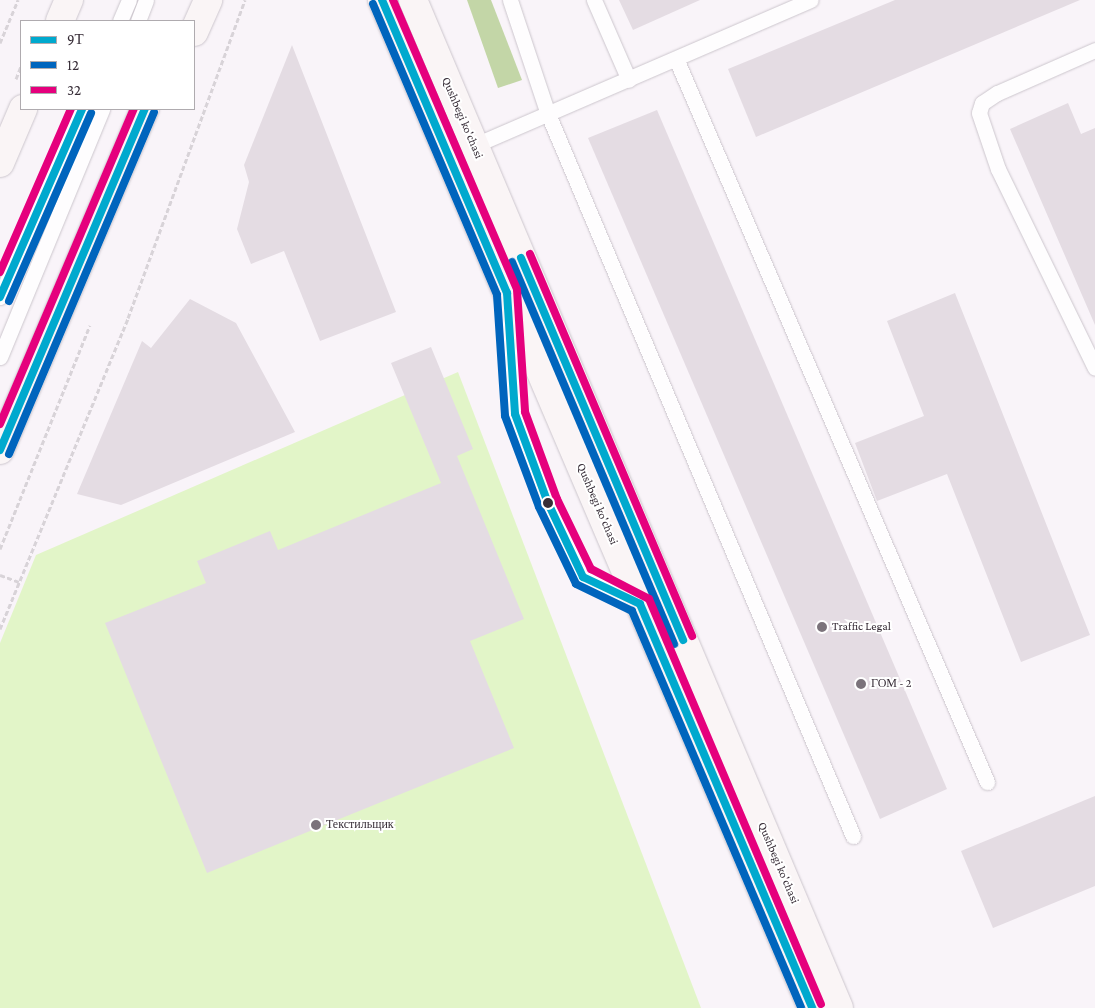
<!DOCTYPE html>
<html>
<head>
<meta charset="utf-8">
<style>
	body { margin:0 }
	#map { position:relative; width:1095px; height:1008px; overflow:hidden; background:#f9f4f9; font-family:"Crimson Pro",serif }
	div>[style] { position:absolute }
	.green>* { inset:0; background:#e2f5c8 }
	.forest>* { inset:0; background:#c3d6a7 }
	.building>* { inset:0; background:#e4dce3 }
	.path>* { height:3px; margin-top:-1.5px; transform-origin:0; background:repeating-linear-gradient(90deg,#d8d3d8 0 5px,transparent 0 7.5px) }
	.roads { filter:drop-shadow(0 0 1px #ccc6cd) drop-shadow(0 0 1px #ccc6cd) }
	.lane>* { height:15px; margin:-7.5px; padding:0 7.5px; transform-origin:7.5px; border-radius:7.5px; background:#fefdfe }
	.primary>* { height:28px; margin:-14px; padding:0 14px; transform-origin:14px; border-radius:14px; background:#faf5f6 }
	.bus-1>* { height:8px; margin:-4px; padding:0 4px; transform-origin:4px; border-radius:4px; background:#00a9ce }
	.bus-2>* { height:8px; margin:-4px; padding:0 4px; transform-origin:4px; border-radius:4px; background:#0065bd }
	.bus-3>* { height:8px; margin:-4px; padding:0 4px; transform-origin:4px; border-radius:4px; background:#e5007d }
	.dots>* { width:14px; height:14px; translate:-50% -50%; box-sizing:border-box; border:2px solid #fff; border-radius:50% }
	span { translate:-50% -50%; white-space:nowrap; text-align:center; line-height:1.15; -webkit-text-stroke:4px #fff; paint-order:stroke }
	.street-label { font-size:12px; color:#372d37 }
	.poi-label { font-size:12px; color:#372d37 }
	.left { translate:0 -50%; text-align:left }
	.legend { position:absolute; left:20px; top:20px; width:175px; height:90px; box-sizing:border-box; background:#fff; border:1px solid #afabaf; margin:0; padding:6px 9px; list-style:none; font-size:15px; color:#372d37 }
	.legend li { display:flex; align-items:center; gap:10px; height:25px }
	.legend b { width:25px; border:1px solid #afabaf }
</style>
</head>
<body>
<div id="map">
	<div class="green">
		<i style="clip-path:polygon(458px 372px,701px 1008px,0 1008px,0 643px,36px 555px)"></i>
	</div>
	<div class="forest">
		<i style="clip-path:polygon(467px 0,491px 0,522px 80px,498px 88px)"></i>
	</div>
	<div class="building">
		<i style="clip-path:polygon(619px 0,700px 0,633px 30px)"></i>
		<i style="clip-path:polygon(895px 0,1080px 0,756px 137px,728px 69px)"></i>
		<i style="clip-path:polygon(292px 45px,396px 312px,320px 341px,284px 251px,251px 264px,237px 229px,249px 182px,244px 165px)"></i>
		<i style="clip-path:polygon(1068px 103px,1081px 134px,1095px 128px,1095px 325px,1010px 129px)"></i>
		<i style="clip-path:polygon(657px 110px,947px 789px,880px 819px,588px 138px)"></i>
		<i style="clip-path:polygon(955px 293px,1090px 635px,1021px 662px,947px 474px,877px 501px,855px 443px,924px 416px,887px 321px)"></i>
		<i style="clip-path:polygon(190px 299px,236px 323px,295px 432px,121px 505px,77px 494px,142px 341px,151px 348px)"></i>
		<i style="clip-path:polygon(431px 347px,473px 449px,457px 456px,524px 619px,470px 641px,514px 748px,207px 873px,105px 623px,206px 583px,197px 561px,270px 531px,278px 550px,441px 483px,391px 363px)"></i>
		<i style="clip-path:polygon(1095px 796px,1095px 886px,993px 928px,961px 851px)"></i>
	</div>
	<div class="path">
		<i style="left:0;top:43px;width:47px;rotate:-67.3deg"></i>
		<i style="left:16px;top:79px;width:14px;rotate:-69deg"></i>
		<i style="left:0;top:549px;width:241px;rotate:-68.1deg"></i>
		<i style="left:0;top:575px;width:20px;rotate:20deg"></i>
		<i style="left:0;top:629px;width:336px;rotate:-67.6deg"></i>
		<i style="left:128px;top:318px;width:339px;rotate:-69.8deg"></i>
	</div>
	<div class="roads">
		<div class="lane">
			<i style="left:510px;top:0;width:120px;rotate:71.6deg"></i>
			<i style="left:548px;top:114px;width:784px;rotate:67.1deg"></i>
			<i style="left:594px;top:0;width:87px;rotate:66.4deg"></i>
			<i style="left:120px;top:21px;width:23px;rotate:-67deg"></i>
			<i style="left:138px;top:21px;width:22px;rotate:-69deg"></i>
			<i style="left:1095px;top:50px;width:107px;rotate:156.3deg"></i>
			<i style="left:997px;top:93px;width:18px;rotate:146deg"></i>
			<i style="left:982px;top:103px;width:10px;rotate:107deg"></i>
			<i style="left:979px;top:113px;width:59px;rotate:71.3deg"></i>
			<i style="left:998px;top:169px;width:221px;rotate:64deg"></i>
			<i style="left:677px;top:61px;width:785px;rotate:66.73deg"></i>
			<i style="left:473px;top:146px;width:368px;rotate:-23.4deg"></i>
			<i style="left:0;top:297px;width:205px;rotate:-66.4deg"></i>
			<i style="left:509px;top:315px;width:99px;rotate:86.5deg"></i>
			<i style="left:515px;top:414px;width:95px;rotate:69.7deg"></i>
			<i style="left:548px;top:503px;width:82px;rotate:64.7deg"></i>
			<i style="left:583px;top:577px;width:61px;rotate:25.3deg"></i>
			<i style="left:0;top:357px;width:268px;rotate:-67.6deg"></i>
		</div>
		<div class="primary">
			<i style="left:382px;top:0;width:1096px;rotate:66.9deg"></i>
			<i style="left:413px;top:0;width:1094px;rotate:67.09deg"></i>
			<i style="left:60px;top:21px;width:23px;rotate:-67deg"></i>
			<i style="left:194px;top:32px;width:35px;rotate:-66deg"></i>
			<i style="left:0;top:163px;width:59px;rotate:-66.9deg"></i>
			<i style="left:0;top:450px;width:371px;rotate:-67deg"></i>
		</div>
	</div>
	<div class="bus-1">
		<i style="left:382px;top:0;width:319px;rotate:66.9deg"></i>
		<i style="left:507px;top:293px;width:121px;rotate:86.2deg"></i>
		<i style="left:515px;top:414px;width:95px;rotate:69.7deg"></i>
		<i style="left:548px;top:503px;width:82px;rotate:64.7deg"></i>
		<i style="left:583px;top:577px;width:63px;rotate:25.3deg"></i>
		<i style="left:640px;top:604px;width:439px;rotate:66.9deg"></i>
		<i style="left:521px;top:258px;width:415px;rotate:67deg"></i>
		<i style="left:0;top:297px;width:205px;rotate:-66.4deg"></i>
		<i style="left:0;top:450px;width:371px;rotate:-67deg"></i>
	</div>
	<div class="bus-2">
		<i style="left:373px;top:4px;width:316px;rotate:66.9deg"></i>
		<i style="left:497px;top:295px;width:121px;rotate:86.2deg"></i>
		<i style="left:505px;top:416px;width:97px;rotate:69.5deg"></i>
		<i style="left:539px;top:507px;width:85px;rotate:64.3deg"></i>
		<i style="left:576px;top:584px;width:62px;rotate:25.7deg"></i>
		<i style="left:632px;top:611px;width:431px;rotate:66.9deg"></i>
		<i style="left:512px;top:262px;width:415px;rotate:67deg"></i>
		<i style="left:9px;top:301px;width:205px;rotate:-66.4deg"></i>
		<i style="left:9px;top:454px;width:371px;rotate:-67deg"></i>
	</div>
	<div class="bus-3">
		<i style="left:393px;top:0;width:315px;rotate:66.8deg"></i>
		<i style="left:517px;top:290px;width:122px;rotate:86.2deg"></i>
		<i style="left:525px;top:412px;width:93px;rotate:69.8deg"></i>
		<i style="left:557px;top:499px;width:78px;rotate:64.1deg"></i>
		<i style="left:591px;top:569px;width:65px;rotate:27.3deg"></i>
		<i style="left:649px;top:599px;width:440px;rotate:67deg"></i>
		<i style="left:530px;top:254px;width:415px;rotate:67deg"></i>
		<i style="left:0;top:272px;width:178px;rotate:-66.5deg"></i>
		<i style="left:0;top:424px;width:342px;rotate:-67deg"></i>
	</div>
	<div class="dots">
		<i style="left:548px;top:503px;background:#372d37"></i>
		<i style="left:822px;top:627px;background:#7b737b"></i>
		<i style="left:861px;top:684px;background:#7b737b"></i>
		<i style="left:316px;top:825px;background:#7b737b"></i>
	</div>
	<div class="street-label">
		<span style="left:462px;top:118px;rotate:67deg">Qushbegi ko'chasi</span>
		<span style="left:597px;top:504px;rotate:67deg">Qushbegi ko'chasi</span>
		<span style="left:778px;top:863px;rotate:67deg">Qushbegi ko'chasi</span>
	</div>
	<div class="poi-label">
		<span class="left" style="left:832px;top:627px">Traffic Legal</span>
		<span class="left" style="left:871px;top:684px">ГОМ - 2</span>
		<span class="left" style="left:326px;top:825px">Текстильщик</span>
	</div>
	<ul class="legend">
	<li><b style="height:6px;background:#00a9ce"></b>9Т</li>
	<li><b style="height:6px;background:#0065bd"></b>12</li>
	<li><b style="height:6px;background:#e5007d"></b>32</li>
	</ul>
</div>
</body>
</html>
